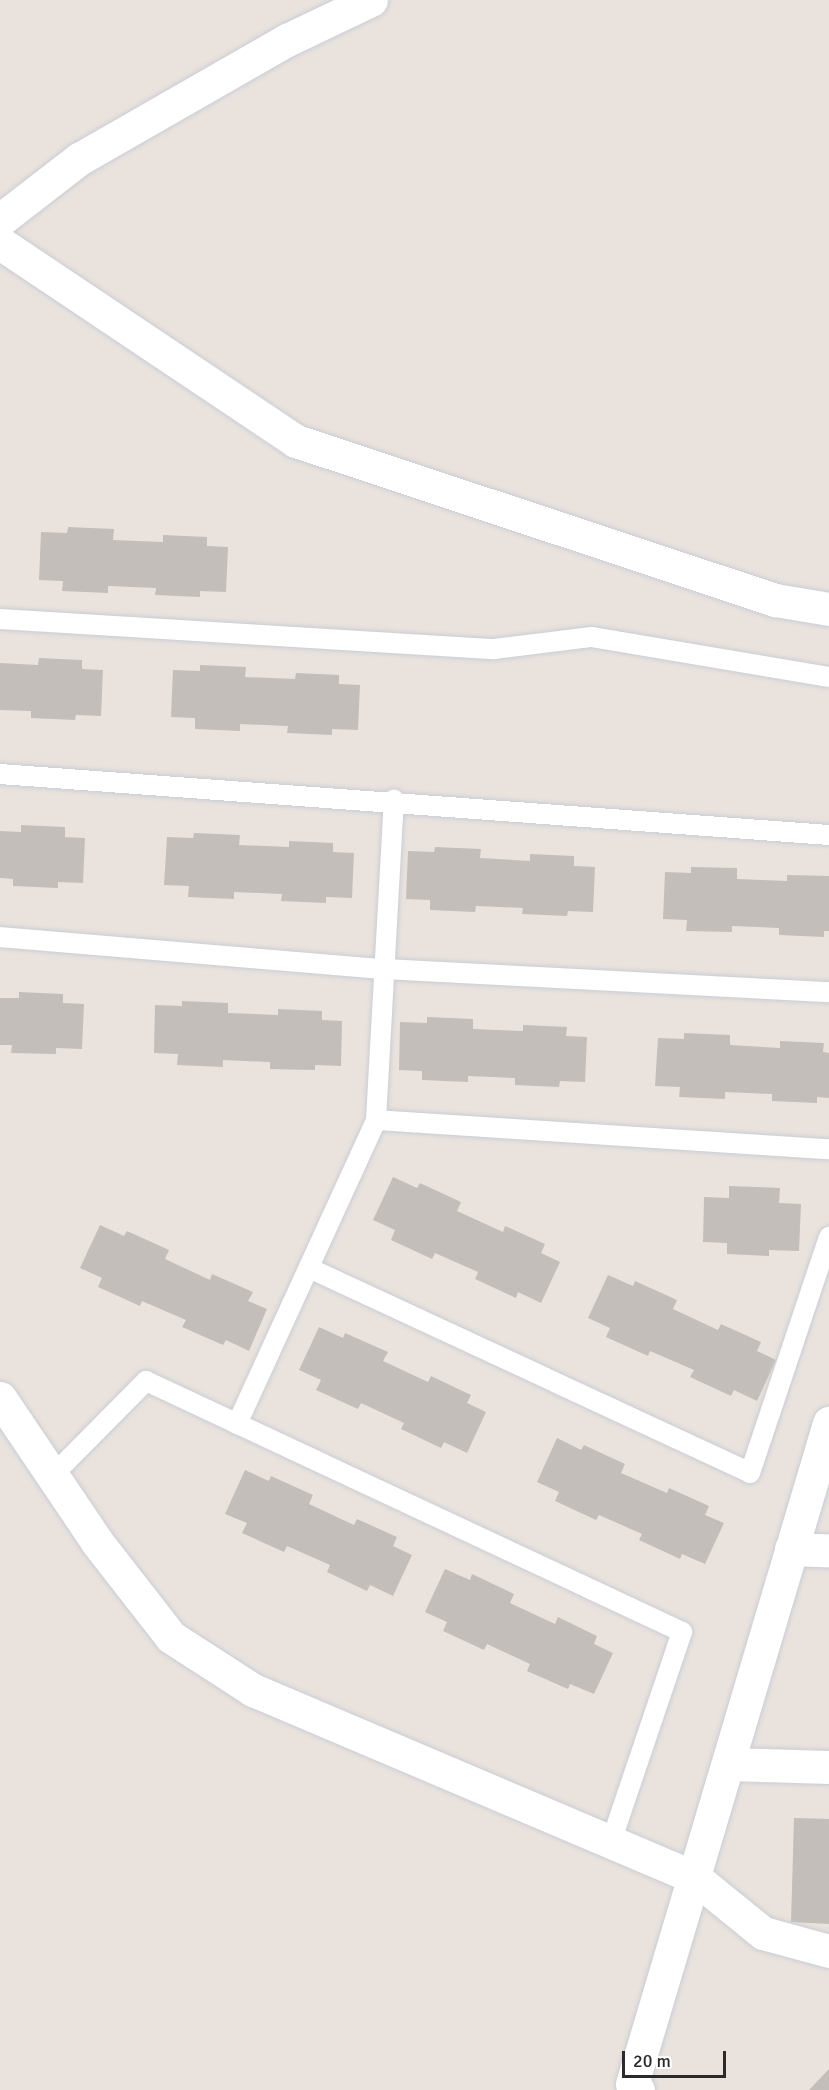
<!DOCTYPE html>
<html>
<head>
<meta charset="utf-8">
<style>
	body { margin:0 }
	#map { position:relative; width:829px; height:2090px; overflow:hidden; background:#eae3dd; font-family:Signika,sans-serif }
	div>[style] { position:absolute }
	.building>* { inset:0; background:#c3beb9 }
	.roads { filter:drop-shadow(0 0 2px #c9cdd6) drop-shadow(0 0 2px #c9cdd6) }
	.service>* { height:20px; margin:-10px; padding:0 10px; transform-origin:10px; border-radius:10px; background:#fff }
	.minor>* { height:33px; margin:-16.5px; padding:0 16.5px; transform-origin:16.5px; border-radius:16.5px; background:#fff }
	.secondary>* { height:33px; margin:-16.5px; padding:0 16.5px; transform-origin:16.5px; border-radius:16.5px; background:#fff }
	span { translate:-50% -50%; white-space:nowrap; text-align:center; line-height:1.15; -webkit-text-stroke:6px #fff; paint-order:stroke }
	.scale { position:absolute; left:622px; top:2051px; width:104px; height:27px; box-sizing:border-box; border:3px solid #2a2a2a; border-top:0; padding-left:8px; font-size:18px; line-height:21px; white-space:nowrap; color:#2a2a2a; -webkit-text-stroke:4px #fff; paint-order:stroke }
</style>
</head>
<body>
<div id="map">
	<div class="building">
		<i style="clip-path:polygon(68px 527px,114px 529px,113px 540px,163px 542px,163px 535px,207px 537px,207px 546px,228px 547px,226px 592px,200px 591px,200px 597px,155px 595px,156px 588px,108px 586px,108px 593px,62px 591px,63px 581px,39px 580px,41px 532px,67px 533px)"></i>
		<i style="clip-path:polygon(39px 658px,82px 660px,82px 669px,103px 670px,101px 716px,76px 715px,75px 720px,31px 718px,31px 711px,0 710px,0 663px,38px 665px)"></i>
		<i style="clip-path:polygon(200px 665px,246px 667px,245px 677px,295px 679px,296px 673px,339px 675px,339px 684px,360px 685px,358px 730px,332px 729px,332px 735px,287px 733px,288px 726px,240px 724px,240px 731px,195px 729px,195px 718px,171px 717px,173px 670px,200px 671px)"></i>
		<i style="clip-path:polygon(21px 825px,65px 827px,65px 837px,85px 838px,83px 883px,58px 882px,58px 888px,13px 886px,13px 879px,0 878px,0 831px,21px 832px)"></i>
		<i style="clip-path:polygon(194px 833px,240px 835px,239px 845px,289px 847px,289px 841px,333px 843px,333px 852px,354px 853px,352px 898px,326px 897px,326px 903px,281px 901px,282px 894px,234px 892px,234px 899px,188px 897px,189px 886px,164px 885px,167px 837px,193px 838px)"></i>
		<i style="clip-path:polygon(435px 847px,481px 849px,480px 858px,530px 861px,530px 854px,574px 856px,574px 866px,595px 867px,593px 912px,568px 911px,567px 916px,522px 914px,523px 908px,476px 906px,475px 912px,430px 910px,430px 900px,406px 899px,408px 851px,434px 852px)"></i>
		<i style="clip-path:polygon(691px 867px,737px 868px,737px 879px,787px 881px,787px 875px,829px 876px,829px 931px,824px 931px,824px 937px,779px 935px,779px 928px,732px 926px,732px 932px,686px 931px,687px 920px,663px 919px,665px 872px,691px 873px)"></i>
		<i style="clip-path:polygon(19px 992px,63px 994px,63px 1003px,84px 1004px,82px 1049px,56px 1048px,56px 1054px,11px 1053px,12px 1045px,0 1045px,0 998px,19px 998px)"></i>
		<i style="clip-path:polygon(182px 1001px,228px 1003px,228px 1013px,278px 1015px,278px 1009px,322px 1011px,322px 1020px,342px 1021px,341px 1066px,315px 1065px,315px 1070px,270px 1069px,270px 1062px,223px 1060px,223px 1067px,177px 1065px,178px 1054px,154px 1053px,155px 1005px,182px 1006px)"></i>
		<i style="clip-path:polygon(427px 1017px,473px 1019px,473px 1029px,523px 1031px,523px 1025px,567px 1027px,566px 1036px,587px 1037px,585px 1082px,560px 1081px,559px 1087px,515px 1085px,515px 1078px,468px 1076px,468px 1082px,422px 1080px,422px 1071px,399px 1070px,400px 1022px,427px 1023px)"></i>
		<i style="clip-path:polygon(684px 1033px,730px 1035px,730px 1045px,780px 1048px,780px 1041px,824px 1043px,823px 1052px,829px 1053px,829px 1098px,817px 1097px,817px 1103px,772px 1101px,772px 1094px,725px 1092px,725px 1099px,679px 1097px,680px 1087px,655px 1086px,658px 1038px,684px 1039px)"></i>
		<i style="clip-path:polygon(393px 1177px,417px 1188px,420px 1183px,461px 1202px,457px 1211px,503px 1232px,505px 1226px,545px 1244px,541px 1253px,560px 1262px,541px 1303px,518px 1292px,516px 1298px,475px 1279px,478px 1272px,435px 1253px,432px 1259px,391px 1240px,395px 1230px,373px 1220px)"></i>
		<i style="clip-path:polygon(729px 1186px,780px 1188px,779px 1203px,801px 1204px,799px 1251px,769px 1250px,769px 1256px,727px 1254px,727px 1243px,703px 1242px,704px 1197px,729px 1198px)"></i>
		<i style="clip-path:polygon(100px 1225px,124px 1236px,127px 1231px,169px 1250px,165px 1259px,210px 1280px,212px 1274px,253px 1292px,248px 1301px,267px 1309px,249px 1351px,226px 1340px,223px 1345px,182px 1327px,186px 1320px,142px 1301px,140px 1306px,98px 1287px,102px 1278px,80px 1268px)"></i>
		<i style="clip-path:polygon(608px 1275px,633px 1286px,635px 1281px,677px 1300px,673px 1309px,718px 1330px,721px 1324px,761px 1342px,757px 1351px,776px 1360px,757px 1401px,734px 1390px,731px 1396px,690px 1377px,694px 1370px,650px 1351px,648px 1356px,606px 1337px,610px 1328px,588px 1318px)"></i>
		<i style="clip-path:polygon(319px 1327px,343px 1338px,345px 1333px,388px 1352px,383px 1361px,428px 1382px,431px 1376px,471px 1395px,467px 1403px,486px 1412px,467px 1453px,444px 1442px,441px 1448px,401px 1429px,404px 1423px,361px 1403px,358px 1409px,316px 1390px,321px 1380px,299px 1370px)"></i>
		<i style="clip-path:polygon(557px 1438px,581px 1450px,584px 1445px,625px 1464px,621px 1473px,667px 1493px,669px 1488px,709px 1506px,705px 1515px,724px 1523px,705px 1564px,682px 1554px,680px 1559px,639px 1540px,642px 1534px,599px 1515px,596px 1520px,555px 1501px,559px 1492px,537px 1482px)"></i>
		<i style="clip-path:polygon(245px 1470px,269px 1481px,271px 1476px,313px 1495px,309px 1504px,354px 1525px,357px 1519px,397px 1537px,393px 1546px,412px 1555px,393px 1596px,370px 1585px,367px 1591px,327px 1572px,330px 1565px,287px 1546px,284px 1552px,242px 1533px,247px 1523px,225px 1514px)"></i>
		<i style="clip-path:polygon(445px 1569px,470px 1580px,472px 1574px,514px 1594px,510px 1603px,555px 1624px,558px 1617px,597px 1636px,594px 1644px,613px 1653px,594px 1694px,570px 1684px,568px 1689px,527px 1671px,530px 1664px,487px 1644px,484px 1650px,443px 1631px,447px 1622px,425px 1612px)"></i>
		<i style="clip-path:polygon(794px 1818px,829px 1819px,829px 1924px,791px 1922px)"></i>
		<i style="clip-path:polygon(829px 2069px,829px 2090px,809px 2090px)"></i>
	</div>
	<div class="roads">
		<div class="service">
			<i style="left:0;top:619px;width:495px;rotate:3.5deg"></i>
			<i style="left:494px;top:649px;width:99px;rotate:-7deg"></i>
			<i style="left:592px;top:637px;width:240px;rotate:9.6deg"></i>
			<i style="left:0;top:774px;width:831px;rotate:4.21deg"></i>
			<i style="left:0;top:937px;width:386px;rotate:4.8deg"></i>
			<i style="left:385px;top:969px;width:445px;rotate:3deg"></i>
			<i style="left:376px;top:1120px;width:454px;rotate:3.7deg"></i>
			<i style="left:309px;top:1268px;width:486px;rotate:24.9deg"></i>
			<i style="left:750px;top:1473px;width:249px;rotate:-71.5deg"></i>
			<i style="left:237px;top:1424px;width:334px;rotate:-65.4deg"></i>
			<i style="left:376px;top:1120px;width:321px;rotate:-86.8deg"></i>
			<i style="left:52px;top:1476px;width:134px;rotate:-45.3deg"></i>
			<i style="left:146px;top:1381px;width:592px;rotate:25.09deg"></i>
			<i style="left:682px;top:1632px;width:222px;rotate:108.7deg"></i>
		</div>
		<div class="minor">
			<i style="left:0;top:220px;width:100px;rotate:-37.7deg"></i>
			<i style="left:79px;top:159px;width:240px;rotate:-29.8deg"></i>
			<i style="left:287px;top:40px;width:93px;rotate:-25.5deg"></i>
			<i style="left:0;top:1398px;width:174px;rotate:56deg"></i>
			<i style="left:97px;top:1542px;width:120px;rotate:52.1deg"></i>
			<i style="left:171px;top:1637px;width:98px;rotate:32.9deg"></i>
			<i style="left:253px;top:1690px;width:479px;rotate:23deg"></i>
			<i style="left:694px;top:1877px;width:89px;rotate:39.1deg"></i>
			<i style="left:763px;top:1933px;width:68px;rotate:15.3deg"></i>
			<i style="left:791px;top:1549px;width:38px;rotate:2deg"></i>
			<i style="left:728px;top:1764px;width:101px;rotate:1.7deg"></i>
			<i style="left:638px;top:2090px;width:8px;rotate:-135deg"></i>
			<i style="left:632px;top:2084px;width:690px;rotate:-73.4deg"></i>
		</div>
		<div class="secondary">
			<i style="left:0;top:243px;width:356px;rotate:33.8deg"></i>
			<i style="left:296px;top:441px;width:505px;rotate:18.36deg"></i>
			<i style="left:775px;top:600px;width:55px;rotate:9.5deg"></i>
		</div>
	</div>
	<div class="scale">20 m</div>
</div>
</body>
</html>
